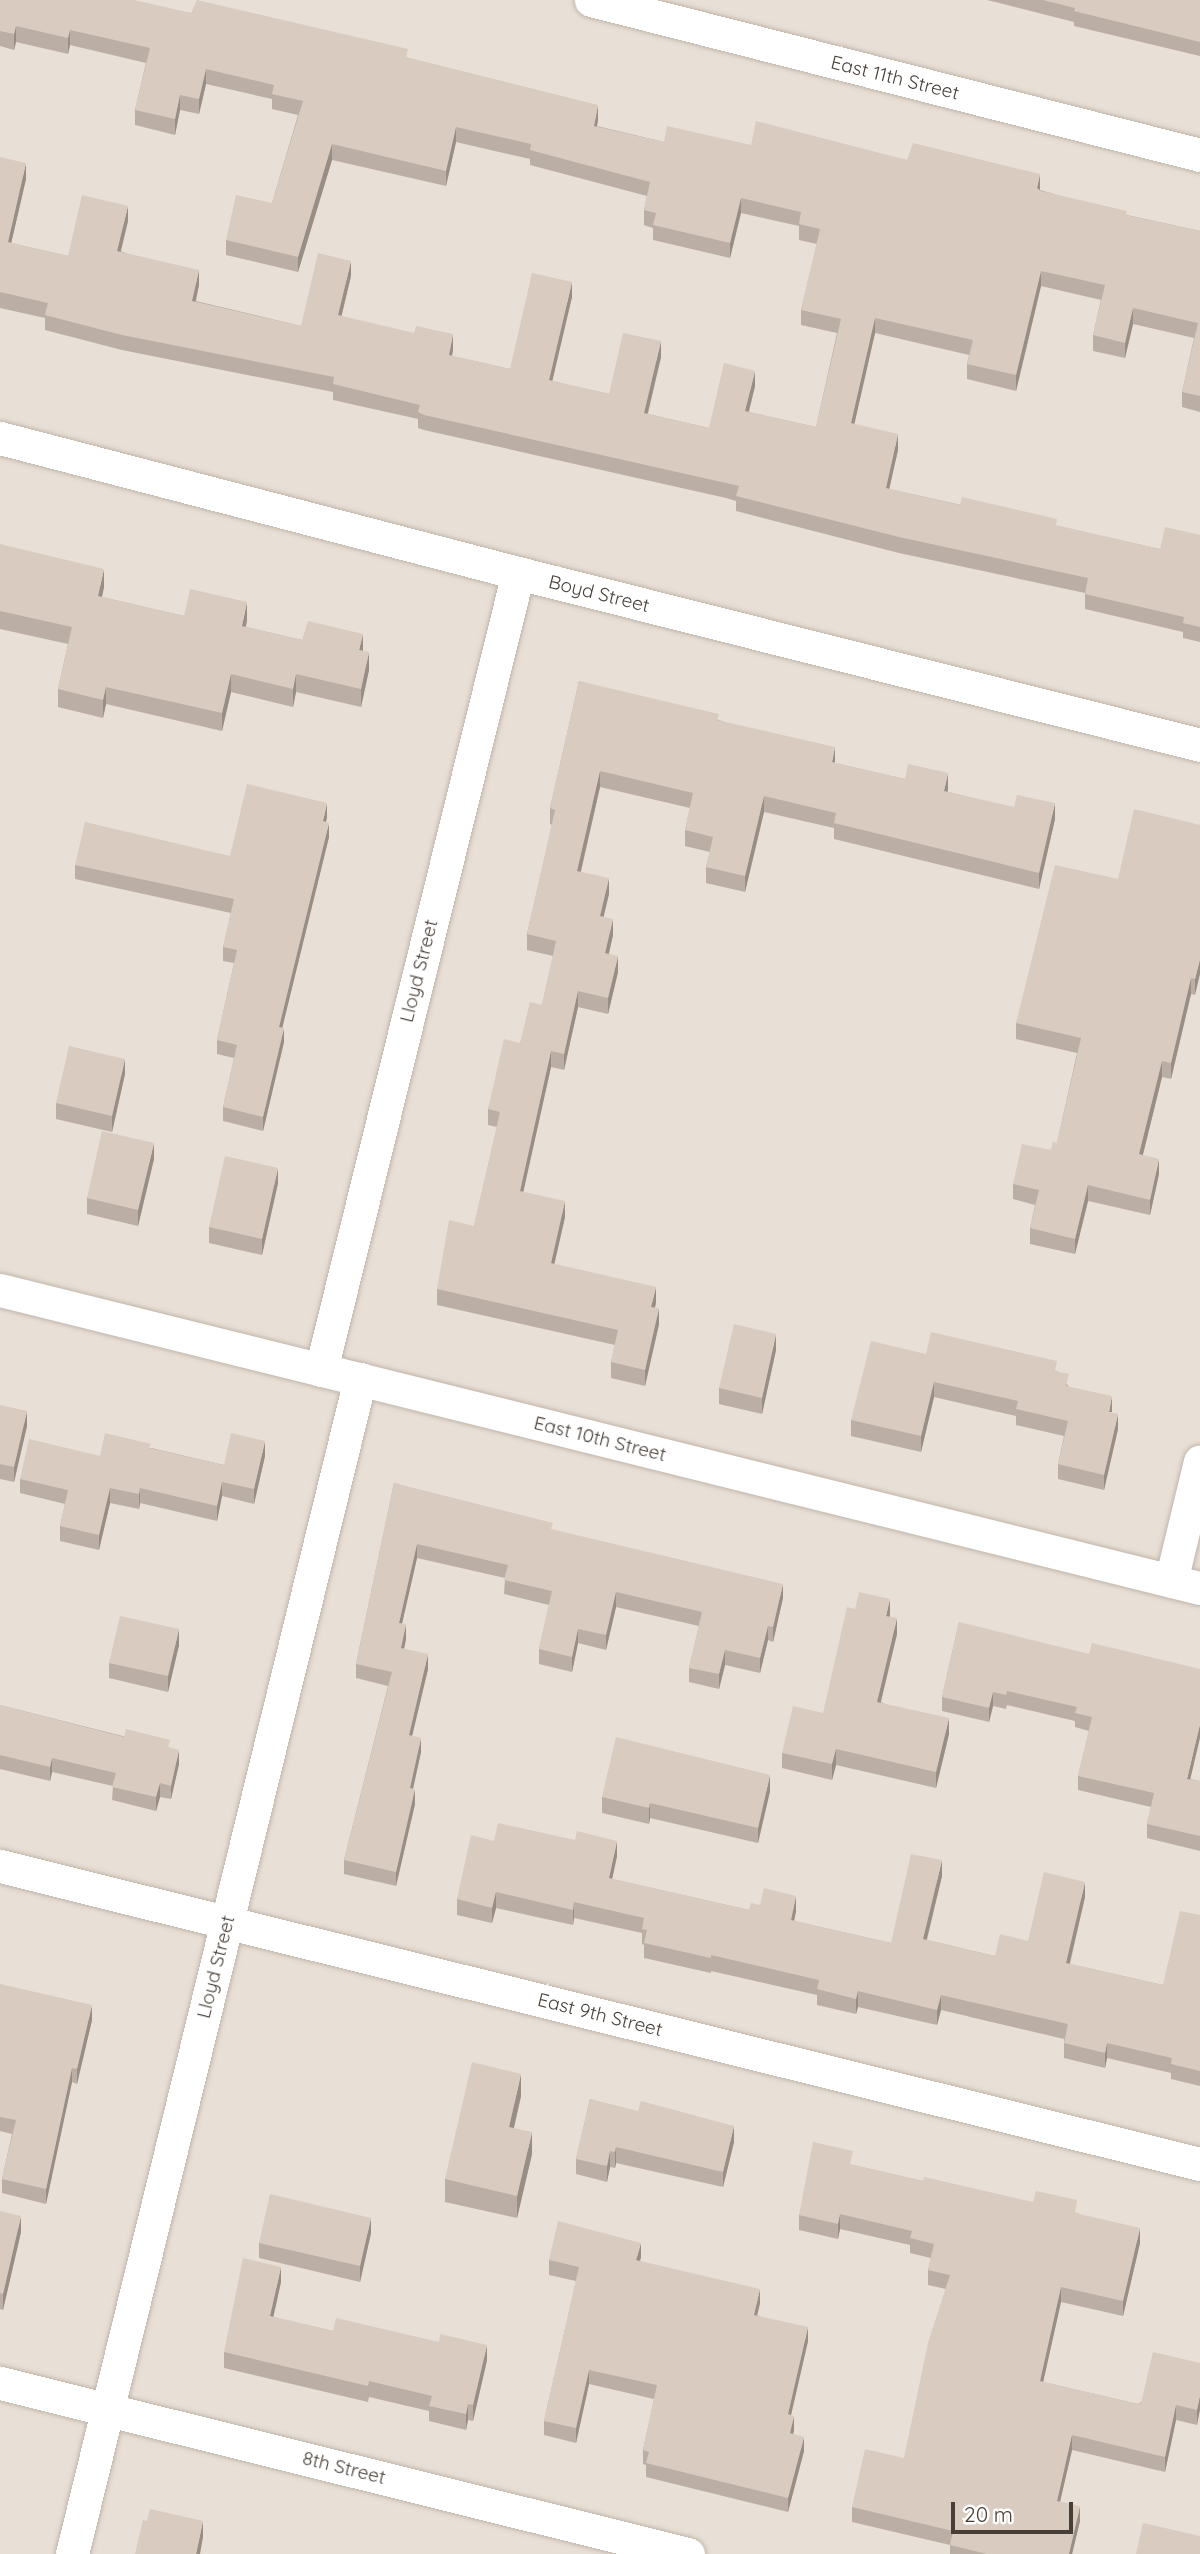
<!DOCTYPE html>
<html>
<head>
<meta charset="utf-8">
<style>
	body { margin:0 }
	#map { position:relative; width:1200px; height:2554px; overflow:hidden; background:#f4eee8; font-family:Quicksand,sans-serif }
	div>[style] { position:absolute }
	.residential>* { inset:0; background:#e8dfd6 }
	.roads { filter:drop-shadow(0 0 2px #c0b5aa) drop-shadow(0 0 2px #c0b5aa) }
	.street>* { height:33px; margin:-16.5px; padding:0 16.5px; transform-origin:16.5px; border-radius:16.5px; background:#fff }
	.wall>* { inset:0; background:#bbafa5 }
	.shaded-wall>* { inset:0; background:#988e86 }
	.building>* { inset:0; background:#d9cbc0 }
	span { translate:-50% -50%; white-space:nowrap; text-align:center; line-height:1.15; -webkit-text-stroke:7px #fff; paint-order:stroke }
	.street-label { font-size:19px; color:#473e37 }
	.scale { position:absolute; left:951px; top:2502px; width:122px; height:32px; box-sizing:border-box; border:4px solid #473e37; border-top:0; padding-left:9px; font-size:21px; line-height:24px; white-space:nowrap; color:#473e37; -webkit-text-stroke:5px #fff; paint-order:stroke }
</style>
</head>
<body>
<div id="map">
	<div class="residential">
		<i style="clip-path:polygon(0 0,1200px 0,1200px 2554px,0 2554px)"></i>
	</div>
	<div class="roads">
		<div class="street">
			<i style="left:591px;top:0;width:628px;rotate:14.28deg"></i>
			<i style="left:0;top:438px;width:535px;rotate:14.61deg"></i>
			<i style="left:518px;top:573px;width:703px;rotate:14.15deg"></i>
			<i style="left:0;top:1290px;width:1236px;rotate:13.95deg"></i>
			<i style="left:321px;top:1370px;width:821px;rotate:-76.12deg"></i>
			<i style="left:1171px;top:1581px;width:123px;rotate:-76.4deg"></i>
			<i style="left:0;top:1866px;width:1236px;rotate:13.95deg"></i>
			<i style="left:0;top:2383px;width:709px;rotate:13.96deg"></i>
			<i style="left:72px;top:2554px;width:1210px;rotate:-76.23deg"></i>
		</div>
	</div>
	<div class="wall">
		<i style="clip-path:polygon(0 0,191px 13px,408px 58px,598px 120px,597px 126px,664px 142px,751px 145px,907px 160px,1040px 190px,1127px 215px,1200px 231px,1200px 412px,1182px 407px,1182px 392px,1194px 338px,1133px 324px,1125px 358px,1093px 351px,1093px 335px,1101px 300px,1041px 286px,1016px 391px,967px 379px,967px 364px,969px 355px,875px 333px,854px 424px,898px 450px,889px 489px,1160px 549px,1200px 535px,1200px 642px,1183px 638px,1183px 632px,1085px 609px,1085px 593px,899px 553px,736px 511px,736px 501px,726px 498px,424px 430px,418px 428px,418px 419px,333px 400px,333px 392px,122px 350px,45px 330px,45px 318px,0 308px,0 157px,26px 179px,11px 243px,68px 256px,128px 221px,121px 251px,199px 285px,196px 301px,301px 326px,351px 276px,341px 316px,453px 350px,452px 356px,510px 369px,572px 297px,552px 381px,609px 394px,661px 357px,648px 414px,709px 428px,755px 386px,749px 412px,816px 427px,837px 333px,801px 325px,801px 310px,817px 244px,799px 240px,799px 226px,741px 213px,730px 258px,653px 240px,653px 228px,644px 225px,644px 210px,647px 196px,530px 165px,530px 159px,456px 142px,446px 186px,332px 160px,298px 272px,226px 255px,226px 240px,272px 203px,298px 115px,272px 109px,272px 99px,206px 84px,199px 114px,180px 110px,175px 135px,135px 125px,135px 110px,146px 63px,70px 45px,68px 54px,16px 42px,14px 50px,0 46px)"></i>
		<i style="clip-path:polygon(987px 0,1200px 0,1200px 56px,1074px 26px,1074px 22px)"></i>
		<i style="clip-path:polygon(0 544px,104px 587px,102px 597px,184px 616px,247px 620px,246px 627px,302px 640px,363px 651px,369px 670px,361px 707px,296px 692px,293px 707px,231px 692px,222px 731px,106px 704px,103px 718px,58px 707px,58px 689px,68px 644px,0 629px)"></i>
		<i style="clip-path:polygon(579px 681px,719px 720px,835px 763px,948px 789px,948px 792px,1055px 819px,1039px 889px,834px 839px,834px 828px,764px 812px,745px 892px,706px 883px,706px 867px,710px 852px,685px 846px,685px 830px,690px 808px,600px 787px,581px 872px,609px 894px,603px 917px,613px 935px,609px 954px,618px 972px,608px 1014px,578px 1007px,564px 1070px,551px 1067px,523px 1192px,565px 1217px,554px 1264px,656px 1303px,655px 1307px,659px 1324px,645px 1386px,611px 1378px,611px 1362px,615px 1345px,437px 1305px,437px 1289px,474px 1226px,497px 1127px,488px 1125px,488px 1109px,520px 1043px,542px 1005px,553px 956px,527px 950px,527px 934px,552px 825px,550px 824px,550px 808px)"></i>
		<i style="clip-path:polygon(327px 817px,326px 822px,329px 837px,282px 1028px,284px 1042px,263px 1131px,223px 1121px,223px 1107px,234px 1058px,217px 1054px,217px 1040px,234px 963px,223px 961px,223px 947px,231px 913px,75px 879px,75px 865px,230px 856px)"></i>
		<i style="clip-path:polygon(1200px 825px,1195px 995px,1191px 994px,1171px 1079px,1162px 1077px,1143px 1155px,1159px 1174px,1150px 1215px,1088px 1201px,1075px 1254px,1030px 1244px,1030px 1228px,1035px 1205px,1013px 1199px,1013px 1184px,1051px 1150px,1057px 1143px,1077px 1053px,1016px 1039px,1016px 1023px,1118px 879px)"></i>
		<i style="clip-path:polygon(125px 1074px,112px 1132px,56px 1119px,56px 1103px)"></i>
		<i style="clip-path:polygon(154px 1159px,138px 1226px,87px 1214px,87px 1198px)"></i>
		<i style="clip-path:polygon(278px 1183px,262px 1255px,209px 1243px,209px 1227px)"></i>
		<i style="clip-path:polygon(776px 1350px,762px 1414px,719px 1404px,719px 1388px)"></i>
		<i style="clip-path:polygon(926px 1354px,1057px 1371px,1069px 1387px,1118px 1429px,1104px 1490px,1058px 1479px,1058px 1464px,1064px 1436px,1016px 1425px,1016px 1416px,934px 1397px,921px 1452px,851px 1436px,851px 1420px)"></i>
		<i style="clip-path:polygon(0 1405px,27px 1426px,14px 1482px,0 1479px)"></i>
		<i style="clip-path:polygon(151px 1448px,224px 1465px,265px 1456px,254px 1504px,222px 1496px,217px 1521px,140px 1503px,139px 1509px,110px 1503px,99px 1550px,60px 1541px,60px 1526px,65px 1504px,20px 1493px,20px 1479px,100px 1456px)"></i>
		<i style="clip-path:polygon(394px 1483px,783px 1598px,773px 1642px,768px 1640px,760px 1673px,725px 1665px,719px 1689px,689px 1682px,689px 1668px,699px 1626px,616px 1607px,606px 1650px,578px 1643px,572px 1672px,539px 1664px,539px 1649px,549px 1605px,504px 1594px,505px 1578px,417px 1558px,402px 1623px,406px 1639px,404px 1649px,428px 1669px,412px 1736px,421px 1752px,413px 1789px,415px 1804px,396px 1886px,344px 1874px,344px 1860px,388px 1686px,356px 1678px,356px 1664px)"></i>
		<i style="clip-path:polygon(890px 1614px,890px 1617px,897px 1634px,881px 1702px,949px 1734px,936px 1788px,836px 1765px,832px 1780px,782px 1768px,782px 1753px,823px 1713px)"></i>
		<i style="clip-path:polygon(959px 1622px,1190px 1779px,1200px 1781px,1200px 1851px,1147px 1838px,1147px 1824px,1151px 1807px,1078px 1790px,1078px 1776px,1089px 1731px,1075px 1727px,1075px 1721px,1007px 1705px,1006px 1709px,993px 1706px,989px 1722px,942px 1711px,942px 1697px)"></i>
		<i style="clip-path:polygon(179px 1645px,168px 1692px,109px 1678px,109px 1663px)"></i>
		<i style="clip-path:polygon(0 1705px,170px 1748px,179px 1764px,171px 1799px,160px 1797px,156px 1811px,112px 1800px,113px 1786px,52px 1772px,50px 1781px,0 1769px)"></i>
		<i style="clip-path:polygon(770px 1791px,758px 1843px,650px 1818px,649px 1824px,602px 1813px,602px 1797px)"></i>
		<i style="clip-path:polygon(494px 1841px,617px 1856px,612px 1879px,749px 1910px,796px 1911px,794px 1921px,891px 1943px,942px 1876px,927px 1940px,995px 1956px,1028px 1941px,1085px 1897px,1070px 1964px,1163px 1985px,1200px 1915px,1200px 2086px,1171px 2079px,1171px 2073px,1107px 2058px,1105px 2068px,1064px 2058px,1064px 2039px,941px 2010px,937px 2025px,858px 2007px,856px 2014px,817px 2005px,817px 1995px,711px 1971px,711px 1973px,644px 1958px,644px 1945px,642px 1944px,642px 1933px,574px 1918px,573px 1925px,496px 1908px,492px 1923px,457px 1915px,457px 1899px)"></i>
		<i style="clip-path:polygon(0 1984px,92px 2020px,77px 2084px,72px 2082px,46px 2204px,2px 2193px,2px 2179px,12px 2134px,0 2131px)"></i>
		<i style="clip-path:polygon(521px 2096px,514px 2128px,532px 2154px,517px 2218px,445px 2202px,445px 2179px)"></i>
		<i style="clip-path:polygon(590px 2099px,734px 2142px,723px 2187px,616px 2163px,615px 2168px,610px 2167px,607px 2182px,576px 2174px,576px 2159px)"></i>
		<i style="clip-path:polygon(853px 2165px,923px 2181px,1077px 2213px,1140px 2243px,1123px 2316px,1061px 2302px,1043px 2382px,1138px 2404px,1200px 2363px,1197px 2425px,1176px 2420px,1165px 2472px,1072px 2450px,1060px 2501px,1080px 2521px,1072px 2554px,950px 2554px,950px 2545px,852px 2522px,852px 2507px,904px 2458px,946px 2289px,928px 2285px,928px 2270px,931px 2258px,910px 2253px,910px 2245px,840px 2229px,838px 2239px,799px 2230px,799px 2215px)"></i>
		<i style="clip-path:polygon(0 2211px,21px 2232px,3px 2310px,0 2309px)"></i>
		<i style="clip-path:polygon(371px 2233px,360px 2282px,259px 2258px,259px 2243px)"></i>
		<i style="clip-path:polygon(641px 2257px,640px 2261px,760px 2303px,757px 2315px,808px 2341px,791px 2415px,794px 2430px,793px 2434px,804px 2451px,788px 2512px,646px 2477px,646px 2465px,643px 2464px,643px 2450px,654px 2399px,589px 2384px,576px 2443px,544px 2435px,544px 2421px,576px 2281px,549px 2275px,549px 2260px)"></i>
		<i style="clip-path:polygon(281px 2282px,273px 2317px,333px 2331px,487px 2360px,473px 2421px,468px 2420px,466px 2430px,429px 2421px,429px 2411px,369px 2397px,368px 2402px,224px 2368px,224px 2352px)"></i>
	</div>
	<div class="shaded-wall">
		<i style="clip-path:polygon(16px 26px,16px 42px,14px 50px,14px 34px)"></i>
		<i style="clip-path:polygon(70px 30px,70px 45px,68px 54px,68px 38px)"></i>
		<i style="clip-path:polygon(206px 69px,206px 84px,199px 114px,199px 99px)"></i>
		<i style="clip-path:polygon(180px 95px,180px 110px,175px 135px,175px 119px)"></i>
		<i style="clip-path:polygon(598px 105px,598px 120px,594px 141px,594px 126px)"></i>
		<i style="clip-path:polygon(456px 127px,456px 142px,446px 186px,446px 171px)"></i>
		<i style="clip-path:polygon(332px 144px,332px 160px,298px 272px,298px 257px)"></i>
		<i style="clip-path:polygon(26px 163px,26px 179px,8px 257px,8px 242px)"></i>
		<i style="clip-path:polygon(1040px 174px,1040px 189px,1037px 203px,1037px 188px)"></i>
		<i style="clip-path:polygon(741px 198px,741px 213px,730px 258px,730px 243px)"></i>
		<i style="clip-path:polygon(128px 206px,128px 221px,117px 266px,117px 251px)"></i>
		<i style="clip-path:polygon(351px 261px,351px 276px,338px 331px,338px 315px)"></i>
		<i style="clip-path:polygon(199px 270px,199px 285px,192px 316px,192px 301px)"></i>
		<i style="clip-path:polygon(1041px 271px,1041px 286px,1016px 391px,1016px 375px)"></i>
		<i style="clip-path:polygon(572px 282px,572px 297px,549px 395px,549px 380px)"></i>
		<i style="clip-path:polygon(1133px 308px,1133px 324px,1125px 358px,1125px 343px)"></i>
		<i style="clip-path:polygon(875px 318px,875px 333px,851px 439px,851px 423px)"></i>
		<i style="clip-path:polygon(453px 334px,453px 350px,449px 370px,449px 355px)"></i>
		<i style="clip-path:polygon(661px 341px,661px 357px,644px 428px,644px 413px)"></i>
		<i style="clip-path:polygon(755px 371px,755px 386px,745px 426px,745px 411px)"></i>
		<i style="clip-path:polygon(898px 434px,898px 450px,886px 503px,886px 488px)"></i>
		<i style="clip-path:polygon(104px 569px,104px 587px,98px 614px,98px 596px)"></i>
		<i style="clip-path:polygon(247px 602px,247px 620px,242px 644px,242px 626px)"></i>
		<i style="clip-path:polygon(363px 634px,363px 652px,359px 650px)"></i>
		<i style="clip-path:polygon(369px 652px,369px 670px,361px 707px,361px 689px)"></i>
		<i style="clip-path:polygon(231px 674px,231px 692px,222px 731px,222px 713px)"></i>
		<i style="clip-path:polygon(296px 674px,296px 692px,293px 707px,293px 689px)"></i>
		<i style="clip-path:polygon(106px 687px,106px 704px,103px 718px,103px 700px)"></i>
		<i style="clip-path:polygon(835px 747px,835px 763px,832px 762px)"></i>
		<i style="clip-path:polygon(600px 771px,600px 787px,577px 887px,577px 871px)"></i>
		<i style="clip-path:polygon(948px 773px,948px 789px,944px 807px,944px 791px)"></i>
		<i style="clip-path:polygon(764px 796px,764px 812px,745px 892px,745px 876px)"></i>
		<i style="clip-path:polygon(327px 803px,327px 817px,323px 835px,323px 821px)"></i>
		<i style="clip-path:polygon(1055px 803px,1055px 819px,1039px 889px,1039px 873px)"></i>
		<i style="clip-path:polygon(329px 823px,329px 837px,279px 1041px,279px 1027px)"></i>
		<i style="clip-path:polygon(609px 878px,609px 894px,600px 932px,600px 916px)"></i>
		<i style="clip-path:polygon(613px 919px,613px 935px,605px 969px,605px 953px)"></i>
		<i style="clip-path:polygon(618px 956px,618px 972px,608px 1014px,608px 998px)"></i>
		<i style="clip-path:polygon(1200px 959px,1200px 974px,1195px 995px,1195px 979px)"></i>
		<i style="clip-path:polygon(1191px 978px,1191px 994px,1171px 1079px,1171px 1063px)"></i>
		<i style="clip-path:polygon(578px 991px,578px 1007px,564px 1070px,564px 1054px)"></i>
		<i style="clip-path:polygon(284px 1028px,284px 1042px,263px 1131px,263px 1117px)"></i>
		<i style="clip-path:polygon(551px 1051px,551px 1067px,520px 1207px,520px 1191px)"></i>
		<i style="clip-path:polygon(125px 1059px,125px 1074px,112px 1132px,112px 1116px)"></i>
		<i style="clip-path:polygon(1162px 1061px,1162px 1077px,1139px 1170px,1139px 1154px)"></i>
		<i style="clip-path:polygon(154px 1143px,154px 1159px,138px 1226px,138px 1210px)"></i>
		<i style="clip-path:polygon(1159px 1159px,1159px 1174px,1150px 1215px,1150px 1200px)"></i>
		<i style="clip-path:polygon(278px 1168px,278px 1183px,262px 1255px,262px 1239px)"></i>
		<i style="clip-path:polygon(1088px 1185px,1088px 1201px,1075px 1254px,1075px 1239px)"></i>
		<i style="clip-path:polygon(565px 1201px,565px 1217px,551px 1279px,551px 1263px)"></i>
		<i style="clip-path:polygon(656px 1287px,656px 1303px,651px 1322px,651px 1307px)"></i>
		<i style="clip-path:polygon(659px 1308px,659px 1324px,645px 1386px,645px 1370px)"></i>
		<i style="clip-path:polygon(776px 1334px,776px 1350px,762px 1414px,762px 1398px)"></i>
		<i style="clip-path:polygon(934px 1382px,934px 1397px,921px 1452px,921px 1436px)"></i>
		<i style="clip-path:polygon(1112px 1396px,1112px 1412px,1109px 1412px)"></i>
		<i style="clip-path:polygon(27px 1411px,27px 1426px,14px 1482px,14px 1467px)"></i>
		<i style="clip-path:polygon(1118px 1414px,1118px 1429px,1104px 1490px,1104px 1475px)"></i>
		<i style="clip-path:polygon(265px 1441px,265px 1456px,254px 1504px,254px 1489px)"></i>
		<i style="clip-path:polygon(222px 1482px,222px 1496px,217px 1521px,217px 1506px)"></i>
		<i style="clip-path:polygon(110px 1488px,110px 1503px,99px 1550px,99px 1535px)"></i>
		<i style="clip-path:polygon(140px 1488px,140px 1503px,139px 1509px,139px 1494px)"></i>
		<i style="clip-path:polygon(417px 1544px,417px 1558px,399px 1637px,399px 1623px)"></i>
		<i style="clip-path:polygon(783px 1584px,783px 1598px,773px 1642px,773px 1627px)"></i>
		<i style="clip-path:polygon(616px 1592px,616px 1607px,606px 1650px,606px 1635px)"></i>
		<i style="clip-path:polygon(890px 1599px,890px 1614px,886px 1632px,886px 1616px)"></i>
		<i style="clip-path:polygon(897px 1618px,897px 1634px,877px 1717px,877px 1702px)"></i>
		<i style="clip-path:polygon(406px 1624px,406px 1639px,401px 1663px,401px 1648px)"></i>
		<i style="clip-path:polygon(768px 1626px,768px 1640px,760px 1673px,760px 1658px)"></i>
		<i style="clip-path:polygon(179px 1629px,179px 1645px,168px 1692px,168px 1676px)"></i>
		<i style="clip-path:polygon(578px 1629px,578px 1643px,572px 1672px,572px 1657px)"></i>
		<i style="clip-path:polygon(725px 1650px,725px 1665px,719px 1689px,719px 1674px)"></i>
		<i style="clip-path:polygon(428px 1654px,428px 1669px,409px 1749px,409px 1735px)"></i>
		<i style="clip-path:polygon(993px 1692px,993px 1706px,989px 1722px,989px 1708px)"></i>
		<i style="clip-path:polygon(949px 1718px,949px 1734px,936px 1788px,936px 1772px)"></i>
		<i style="clip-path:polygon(1200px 1724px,1200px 1738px,1187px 1793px,1187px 1779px)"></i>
		<i style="clip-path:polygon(421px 1738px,421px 1752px,410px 1802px,410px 1788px)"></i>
		<i style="clip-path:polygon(836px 1749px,836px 1765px,832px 1780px,832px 1764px)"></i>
		<i style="clip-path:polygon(179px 1750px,179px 1764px,171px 1799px,171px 1786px)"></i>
		<i style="clip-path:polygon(52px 1758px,52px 1772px,50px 1781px,50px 1767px)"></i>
		<i style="clip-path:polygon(770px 1775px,770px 1791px,758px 1843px,758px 1828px)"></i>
		<i style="clip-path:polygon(160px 1783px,160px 1797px,156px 1811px,156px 1797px)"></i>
		<i style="clip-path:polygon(415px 1789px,415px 1804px,396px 1886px,396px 1872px)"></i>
		<i style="clip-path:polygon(650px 1803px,650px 1818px,649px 1824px,649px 1808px)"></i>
		<i style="clip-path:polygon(617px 1841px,617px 1856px,609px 1894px,609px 1878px)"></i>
		<i style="clip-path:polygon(942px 1860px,942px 1876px,923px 1954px,923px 1939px)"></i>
		<i style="clip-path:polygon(1085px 1882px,1085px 1897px,1066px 1978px,1066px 1963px)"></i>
		<i style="clip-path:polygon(496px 1892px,496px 1908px,492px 1923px,492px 1908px)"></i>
		<i style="clip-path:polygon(796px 1896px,796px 1911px,791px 1936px,791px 1920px)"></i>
		<i style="clip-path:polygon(574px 1902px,574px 1918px,573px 1925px,573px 1910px)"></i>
		<i style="clip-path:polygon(858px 1991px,858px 2007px,856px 2014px,856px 1999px)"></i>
		<i style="clip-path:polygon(941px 1995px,941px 2010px,937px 2025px,937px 2010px)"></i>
		<i style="clip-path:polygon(92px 2005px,92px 2020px,77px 2084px,77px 2069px)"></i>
		<i style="clip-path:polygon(1107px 2043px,1107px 2058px,1105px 2068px,1105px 2053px)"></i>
		<i style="clip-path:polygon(72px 2068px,72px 2082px,46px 2204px,46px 2189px)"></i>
		<i style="clip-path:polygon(521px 2074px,521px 2096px,509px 2149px,509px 2127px)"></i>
		<i style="clip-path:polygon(734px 2126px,734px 2142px,723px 2187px,723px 2172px)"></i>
		<i style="clip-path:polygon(532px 2132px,532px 2154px,517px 2218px,517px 2196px)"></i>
		<i style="clip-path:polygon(616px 2147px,616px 2163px,615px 2168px,615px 2152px)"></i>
		<i style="clip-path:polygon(610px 2151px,610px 2167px,607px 2182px,607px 2166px)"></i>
		<i style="clip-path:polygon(840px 2214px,840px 2229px,838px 2239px,838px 2224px)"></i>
		<i style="clip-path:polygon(21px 2216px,21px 2232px,3px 2310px,3px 2294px)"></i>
		<i style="clip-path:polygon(371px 2218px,371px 2233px,360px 2282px,360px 2266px)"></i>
		<i style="clip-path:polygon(1140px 2228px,1140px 2243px,1123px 2316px,1123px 2301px)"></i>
		<i style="clip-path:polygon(641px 2243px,641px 2257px,636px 2275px,636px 2260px)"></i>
		<i style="clip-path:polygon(281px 2267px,281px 2282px,270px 2332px,270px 2316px)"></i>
		<i style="clip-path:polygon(1061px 2287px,1061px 2302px,1040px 2396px,1040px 2381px)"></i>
		<i style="clip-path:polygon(760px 2289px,760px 2303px,754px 2329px,754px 2315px)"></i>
		<i style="clip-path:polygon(808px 2327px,808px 2341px,788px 2428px,788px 2414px)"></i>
		<i style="clip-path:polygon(487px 2345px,487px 2360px,473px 2421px,473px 2405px)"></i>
		<i style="clip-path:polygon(589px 2370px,589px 2384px,576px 2443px,576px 2428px)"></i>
		<i style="clip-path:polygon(1200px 2395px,1200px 2410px,1197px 2425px,1197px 2410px)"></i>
		<i style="clip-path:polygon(468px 2404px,468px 2420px,466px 2430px,466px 2414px)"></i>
		<i style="clip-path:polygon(1176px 2405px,1176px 2420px,1165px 2472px,1165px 2457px)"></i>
		<i style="clip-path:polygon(794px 2416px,794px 2430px,790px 2448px,790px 2433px)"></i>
		<i style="clip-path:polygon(1072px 2435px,1072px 2450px,1057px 2515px,1057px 2501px)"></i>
		<i style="clip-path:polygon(804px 2437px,804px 2451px,788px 2512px,788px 2498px)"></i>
		<i style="clip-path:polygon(1080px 2506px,1080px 2521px,1072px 2554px,1069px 2554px)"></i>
		<i style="clip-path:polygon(203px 2521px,203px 2537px,200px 2554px,196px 2554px)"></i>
	</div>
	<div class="building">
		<i style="clip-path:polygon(0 0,134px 0,191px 13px,197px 0,408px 49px,406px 57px,598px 105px,594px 126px,664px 142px,667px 126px,751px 145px,756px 121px,907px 160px,913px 143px,1040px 174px,1037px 188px,1041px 191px,1127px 211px,1126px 215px,1200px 231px,1200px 396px,1182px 392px,1198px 323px,1133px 308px,1125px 343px,1093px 335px,1105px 285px,1041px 271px,1016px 375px,967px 364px,973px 340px,875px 318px,851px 423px,898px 434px,886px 488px,960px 505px,962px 497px,1057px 519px,1056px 525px,1160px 549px,1165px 527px,1200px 535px,1200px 627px,1183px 623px,1184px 617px,1085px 594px,1088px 578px,899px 537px,736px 496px,739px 486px,726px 483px,424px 415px,418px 412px,420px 405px,333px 384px,334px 377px,122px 335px,45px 315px,48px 303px,0 292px,0 157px,26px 163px,8px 242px,68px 256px,82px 195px,128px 206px,117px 251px,199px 270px,192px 301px,301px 326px,318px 253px,351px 261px,338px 315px,414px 333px,416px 326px,453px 334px,449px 355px,510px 369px,532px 273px,572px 282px,549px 380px,609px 394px,623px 333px,661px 341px,644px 413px,709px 428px,724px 363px,755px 371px,745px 411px,816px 427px,841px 319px,801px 310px,820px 229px,799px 224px,801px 212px,741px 198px,730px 243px,653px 225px,656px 213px,644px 210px,650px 182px,530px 150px,531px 144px,456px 127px,446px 171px,332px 144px,298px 257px,226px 240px,236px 195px,272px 203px,303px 101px,272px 94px,274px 85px,206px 69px,199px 99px,180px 95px,175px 119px,135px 110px,150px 48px,70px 30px,68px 38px,16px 26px,14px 34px,0 31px)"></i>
		<i style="clip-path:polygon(1043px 0,1200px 0,1200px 42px,1074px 11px,1075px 8px)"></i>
		<i style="clip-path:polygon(0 544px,104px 569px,98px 596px,184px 616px,190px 589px,247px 602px,242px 626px,302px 640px,308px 621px,363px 634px,359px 650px,369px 652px,361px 689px,296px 674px,293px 689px,231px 674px,222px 713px,106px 687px,103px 700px,58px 689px,72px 627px,0 611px)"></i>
		<i style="clip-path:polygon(579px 681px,719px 714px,717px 720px,835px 747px,832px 762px,905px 779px,908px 764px,948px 773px,944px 791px,1014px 807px,1017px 795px,1055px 803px,1039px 873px,834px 823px,836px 813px,764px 796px,745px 876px,706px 867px,713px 837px,685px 830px,693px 793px,600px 771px,577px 871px,609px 878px,600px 916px,613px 919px,605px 953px,618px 956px,608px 998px,578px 991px,564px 1054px,551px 1051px,520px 1191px,565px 1201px,551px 1263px,656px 1287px,651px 1307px,659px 1308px,645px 1370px,611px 1362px,618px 1330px,437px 1289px,449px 1220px,474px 1226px,500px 1112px,488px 1109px,504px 1039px,520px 1043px,530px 1002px,542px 1005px,556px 941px,527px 934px,555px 810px,550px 808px)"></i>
		<i style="clip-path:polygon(247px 784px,327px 803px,323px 821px,329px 823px,279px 1027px,284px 1028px,263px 1117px,223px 1107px,237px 1045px,217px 1040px,237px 950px,223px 947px,234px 899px,75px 865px,85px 822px,230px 856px)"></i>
		<i style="clip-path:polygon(1134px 809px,1200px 825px,1200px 959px,1195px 979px,1191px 978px,1171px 1063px,1162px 1061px,1139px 1154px,1159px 1159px,1150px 1200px,1088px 1185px,1075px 1239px,1030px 1228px,1039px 1190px,1013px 1184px,1022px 1144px,1051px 1150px,1053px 1142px,1057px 1143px,1081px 1038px,1016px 1023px,1055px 865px,1118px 879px)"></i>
		<i style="clip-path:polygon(69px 1046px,125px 1059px,112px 1116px,56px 1103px)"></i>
		<i style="clip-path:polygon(102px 1131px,154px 1143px,138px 1210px,87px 1198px)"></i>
		<i style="clip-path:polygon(225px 1156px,278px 1168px,262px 1239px,209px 1227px)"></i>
		<i style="clip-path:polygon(734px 1324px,776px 1334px,762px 1398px,719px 1388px)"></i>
		<i style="clip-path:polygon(931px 1332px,1057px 1361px,1055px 1371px,1069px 1374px,1066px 1386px,1112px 1396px,1109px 1412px,1118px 1414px,1104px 1475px,1058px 1464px,1068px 1421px,1016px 1409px,1018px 1401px,934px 1382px,921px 1436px,851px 1420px,871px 1341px,926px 1354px)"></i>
		<i style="clip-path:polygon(0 1405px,27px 1411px,14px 1467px,0 1464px)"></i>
		<i style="clip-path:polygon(105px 1433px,151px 1444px,149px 1448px,224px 1465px,231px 1433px,265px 1441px,254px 1489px,222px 1482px,217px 1506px,140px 1488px,139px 1494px,110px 1488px,99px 1535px,60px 1526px,68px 1490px,20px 1479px,29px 1439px,100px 1456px)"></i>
		<i style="clip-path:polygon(394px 1483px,553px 1523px,551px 1529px,783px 1584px,773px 1627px,768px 1626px,760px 1658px,725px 1650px,719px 1674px,689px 1668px,702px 1612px,616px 1592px,606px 1635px,578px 1629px,572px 1657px,539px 1649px,552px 1591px,504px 1580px,508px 1565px,417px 1544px,399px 1623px,406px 1624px,401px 1648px,428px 1654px,409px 1735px,421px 1738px,410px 1788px,415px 1789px,396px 1872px,344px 1860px,392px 1672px,356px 1664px)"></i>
		<i style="clip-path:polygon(859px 1592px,890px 1599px,886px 1616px,897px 1618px,877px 1702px,949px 1718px,936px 1772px,836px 1749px,832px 1764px,782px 1753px,793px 1706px,823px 1713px,847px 1607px,855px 1609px)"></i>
		<i style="clip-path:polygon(120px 1616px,179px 1629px,168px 1676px,109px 1663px)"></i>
		<i style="clip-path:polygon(959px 1622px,1089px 1654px,1092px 1643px,1200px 1669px,1200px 1724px,1187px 1779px,1200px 1781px,1200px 1836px,1147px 1824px,1154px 1793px,1078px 1776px,1092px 1717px,1075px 1713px,1077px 1707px,1007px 1691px,1006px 1695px,993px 1692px,989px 1708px,942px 1697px)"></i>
		<i style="clip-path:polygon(0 1705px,124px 1737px,126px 1729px,170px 1740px,168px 1747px,179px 1750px,171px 1786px,160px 1783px,156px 1797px,112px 1787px,116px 1773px,52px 1758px,50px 1767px,0 1755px)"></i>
		<i style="clip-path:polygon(616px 1737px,770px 1775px,758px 1828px,650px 1803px,649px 1808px,602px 1797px)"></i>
		<i style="clip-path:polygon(498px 1823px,575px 1840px,577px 1831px,617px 1841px,609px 1878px,749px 1910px,751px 1903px,760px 1905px,764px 1888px,796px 1896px,791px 1920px,891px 1943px,911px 1854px,942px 1860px,923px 1939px,995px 1956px,1000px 1934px,1028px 1941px,1044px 1872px,1085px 1882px,1066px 1963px,1163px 1985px,1180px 1911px,1200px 1915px,1200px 2071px,1171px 2064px,1172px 2058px,1107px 2043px,1105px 2053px,1064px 2043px,1068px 2024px,941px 1995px,937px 2010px,858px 1991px,856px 1999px,817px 1989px,819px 1980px,711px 1955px,711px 1958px,644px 1943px,647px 1930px,642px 1929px,644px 1918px,574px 1902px,573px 1910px,496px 1892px,492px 1908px,457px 1899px,471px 1835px,494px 1841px)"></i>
		<i style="clip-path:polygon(0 1984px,92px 2005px,77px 2069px,72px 2068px,46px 2189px,2px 2179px,16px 2120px,0 2117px)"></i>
		<i style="clip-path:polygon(472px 2062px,521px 2074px,509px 2127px,532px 2132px,517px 2196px,445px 2179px)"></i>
		<i style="clip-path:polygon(590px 2099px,638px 2111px,641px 2101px,734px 2126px,723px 2172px,616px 2147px,615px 2152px,610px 2151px,607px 2166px,576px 2159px)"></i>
		<i style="clip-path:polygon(813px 2142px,853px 2151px,850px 2164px,923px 2181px,924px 2177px,1033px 2202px,1036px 2191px,1077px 2200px,1075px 2212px,1079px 2214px,1140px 2228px,1123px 2301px,1061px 2287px,1040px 2381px,1138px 2404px,1141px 2403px,1153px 2352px,1200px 2363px,1200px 2395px,1197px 2410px,1176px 2405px,1165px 2457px,1072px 2435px,1057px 2501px,1080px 2506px,1069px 2554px,987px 2554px,950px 2545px,953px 2531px,852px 2507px,865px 2449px,904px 2458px,928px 2343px,950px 2275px,928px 2270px,934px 2244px,910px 2238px,912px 2231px,840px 2214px,838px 2224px,799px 2215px)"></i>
		<i style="clip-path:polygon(270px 2194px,371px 2218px,360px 2266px,259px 2243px)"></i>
		<i style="clip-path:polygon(0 2211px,21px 2216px,3px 2294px,0 2293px)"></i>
		<i style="clip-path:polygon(558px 2221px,641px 2243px,636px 2260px,760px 2289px,754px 2315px,808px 2327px,788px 2414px,794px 2416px,790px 2433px,804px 2437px,788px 2498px,646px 2463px,649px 2452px,643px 2450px,657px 2385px,589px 2370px,576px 2428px,544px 2421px,579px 2267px,549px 2260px)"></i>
		<i style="clip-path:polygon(243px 2258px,281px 2267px,270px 2316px,333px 2331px,336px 2318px,439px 2342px,440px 2334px,487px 2345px,473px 2405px,468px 2404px,466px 2414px,429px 2406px,432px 2396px,369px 2381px,368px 2386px,224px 2352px)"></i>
		<i style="clip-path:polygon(150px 2509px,203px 2521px,196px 2554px,135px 2554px,143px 2520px,147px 2521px)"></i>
		<i style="clip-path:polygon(1143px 2523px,1200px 2536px,1200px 2554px,1136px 2554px)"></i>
	</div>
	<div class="street-label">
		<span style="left:895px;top:78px;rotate:14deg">East 11th Street</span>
		<span style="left:599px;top:594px;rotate:14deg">Boyd Street</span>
		<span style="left:419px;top:971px;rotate:-76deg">Lloyd Street</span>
		<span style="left:600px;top:1439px;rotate:14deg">East 10th Street</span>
		<span style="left:216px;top:1967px;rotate:-76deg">Lloyd Street</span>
		<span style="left:600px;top:2015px;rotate:14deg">East 9th Street</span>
		<span style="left:344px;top:2468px;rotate:14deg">8th Street</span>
	</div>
	<div class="scale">20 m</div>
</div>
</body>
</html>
